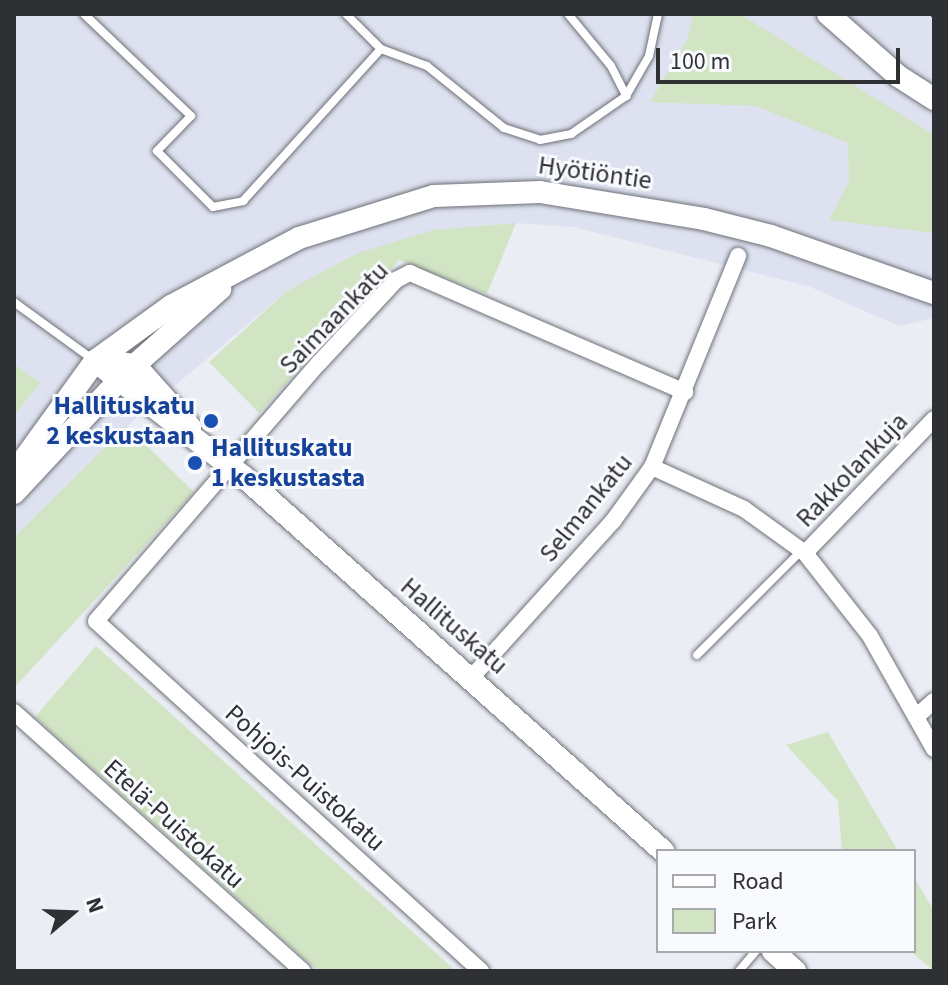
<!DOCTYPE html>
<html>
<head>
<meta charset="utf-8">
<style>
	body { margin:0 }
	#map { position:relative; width:948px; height:985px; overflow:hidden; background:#eaedf4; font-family:"Source Sans 3",sans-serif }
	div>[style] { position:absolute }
	.built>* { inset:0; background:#dde1f0 }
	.green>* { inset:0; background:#d1e5c4 }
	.roads { filter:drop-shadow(0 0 2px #6f7177) drop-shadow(0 0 2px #6f7177) }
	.lane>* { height:8px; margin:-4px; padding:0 4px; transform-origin:4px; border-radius:4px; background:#fff }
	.street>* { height:16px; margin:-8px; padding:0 8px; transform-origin:8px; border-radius:8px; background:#fff }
	.secondary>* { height:22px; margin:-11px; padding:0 11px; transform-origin:11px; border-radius:11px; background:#fff }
	.rail>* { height:5px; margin-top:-2.5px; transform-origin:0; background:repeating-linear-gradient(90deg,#4c4e51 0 12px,transparent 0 18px) }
	.dots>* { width:22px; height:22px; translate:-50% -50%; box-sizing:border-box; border:4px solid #f9fafe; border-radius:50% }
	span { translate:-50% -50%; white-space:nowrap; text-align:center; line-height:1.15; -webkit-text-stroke:6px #f9fafe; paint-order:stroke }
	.street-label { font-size:26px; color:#2f3033 }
	.transit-label { font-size:26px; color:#164399; font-weight:700 }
	.right { translate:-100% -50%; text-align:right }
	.left { translate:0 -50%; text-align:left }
	.frame { position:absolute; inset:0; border:16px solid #2f3033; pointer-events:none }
	.legend { position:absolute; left:656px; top:849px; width:260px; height:104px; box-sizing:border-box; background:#f9fafe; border:2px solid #a8a9ad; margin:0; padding:10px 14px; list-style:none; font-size:24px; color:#2f3033 }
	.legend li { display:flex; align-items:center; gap:16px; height:40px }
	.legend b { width:40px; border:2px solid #a8a9ad }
	.north { position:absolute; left:32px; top:873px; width:80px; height:80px; -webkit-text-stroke:6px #f9fafe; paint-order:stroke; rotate:71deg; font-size:22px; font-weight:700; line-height:32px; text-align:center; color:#2f3033 }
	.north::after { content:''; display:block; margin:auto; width:28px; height:36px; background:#2f3033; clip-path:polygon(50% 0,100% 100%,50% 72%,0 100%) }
	.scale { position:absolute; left:656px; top:48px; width:244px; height:36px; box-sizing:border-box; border:4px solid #2f3033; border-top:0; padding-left:10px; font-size:24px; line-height:28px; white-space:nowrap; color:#2f3033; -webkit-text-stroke:6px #f9fafe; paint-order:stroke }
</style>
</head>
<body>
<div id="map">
	<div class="built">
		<i style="clip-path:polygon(14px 14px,934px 14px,934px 318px,899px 326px,808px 286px,573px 227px,516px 223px,433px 230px,287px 291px,127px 426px,14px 537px)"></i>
	</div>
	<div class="green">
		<i style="clip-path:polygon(693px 14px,740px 14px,934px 135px,934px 233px,829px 220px,849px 181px,848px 143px,756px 106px,650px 102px,687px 40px)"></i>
		<i style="clip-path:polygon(516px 223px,487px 294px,399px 260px,259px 413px,209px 362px,287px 291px,358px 253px,433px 230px)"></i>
		<i style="clip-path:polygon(14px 364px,40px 383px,14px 415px)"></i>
		<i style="clip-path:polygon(127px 426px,194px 492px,14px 688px,14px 537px)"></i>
		<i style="clip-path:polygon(96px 646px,456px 971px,318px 971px,35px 717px)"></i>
		<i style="clip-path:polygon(828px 732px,898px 851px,842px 851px,838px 801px,786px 745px)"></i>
		<i style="clip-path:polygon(914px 877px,934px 911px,934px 971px,910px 951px)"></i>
	</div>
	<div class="roads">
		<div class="lane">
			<i style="left:84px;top:14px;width:148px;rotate:43.6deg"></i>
			<i style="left:191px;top:116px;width:49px;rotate:134.2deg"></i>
			<i style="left:157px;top:151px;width:79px;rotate:45deg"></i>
			<i style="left:213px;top:207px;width:31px;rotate:-11deg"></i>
			<i style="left:243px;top:201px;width:205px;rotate:-47.8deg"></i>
			<i style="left:346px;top:14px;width:49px;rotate:45deg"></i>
			<i style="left:381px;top:49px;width:49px;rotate:20.3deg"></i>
			<i style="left:427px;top:66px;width:99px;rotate:38.8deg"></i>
			<i style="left:504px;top:128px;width:38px;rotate:18deg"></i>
			<i style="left:540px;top:140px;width:32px;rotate:-11deg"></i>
			<i style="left:571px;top:134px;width:67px;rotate:-34.6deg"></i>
			<i style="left:626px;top:96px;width:46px;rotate:-60.1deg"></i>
			<i style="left:649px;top:56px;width:43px;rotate:-77.9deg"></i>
			<i style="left:568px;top:14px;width:67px;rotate:50.4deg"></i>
			<i style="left:611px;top:66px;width:34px;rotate:63deg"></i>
			<i style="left:14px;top:302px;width:100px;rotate:36.1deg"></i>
			<i style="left:697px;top:655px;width:147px;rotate:-45deg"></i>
			<i style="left:739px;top:971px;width:26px;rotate:-50deg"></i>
		</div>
		<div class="street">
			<i style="left:652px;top:467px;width:101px;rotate:24.5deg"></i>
			<i style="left:744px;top:509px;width:75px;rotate:35.8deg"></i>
			<i style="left:805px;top:553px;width:105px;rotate:51.9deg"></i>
			<i style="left:870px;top:636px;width:130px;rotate:60.5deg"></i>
			<i style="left:805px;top:553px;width:186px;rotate:-46.1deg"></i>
			<i style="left:471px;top:678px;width:212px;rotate:-47.9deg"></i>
			<i style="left:613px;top:521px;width:67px;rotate:-54.2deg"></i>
			<i style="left:652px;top:467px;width:228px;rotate:-67.8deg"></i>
			<i style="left:14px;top:712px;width:388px;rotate:41.9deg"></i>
			<i style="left:916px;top:717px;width:24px;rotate:-42deg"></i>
			<i style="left:481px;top:971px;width:520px;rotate:-137.73deg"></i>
			<i style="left:96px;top:621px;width:341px;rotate:-49.2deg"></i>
			<i style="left:319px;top:363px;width:113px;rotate:-47.1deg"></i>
			<i style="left:396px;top:280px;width:16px;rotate:-27deg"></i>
			<i style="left:410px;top:273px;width:300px;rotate:23.4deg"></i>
		</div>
		<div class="secondary">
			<i style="left:828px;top:14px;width:94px;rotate:41.5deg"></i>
			<i style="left:898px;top:76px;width:43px;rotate:32.6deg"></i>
			<i style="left:95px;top:361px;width:189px;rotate:37.9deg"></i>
			<i style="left:244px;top:477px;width:562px;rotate:41.75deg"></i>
			<i style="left:120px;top:363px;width:15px;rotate:8deg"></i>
			<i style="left:135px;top:365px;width:83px;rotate:48.4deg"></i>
			<i style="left:14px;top:473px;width:138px;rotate:-54.1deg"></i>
			<i style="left:95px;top:361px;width:94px;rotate:-35.9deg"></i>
			<i style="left:171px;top:306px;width:145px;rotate:-28deg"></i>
			<i style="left:299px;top:238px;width:141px;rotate:-17.3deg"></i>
			<i style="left:434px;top:196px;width:106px;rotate:-2.2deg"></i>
			<i style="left:540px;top:192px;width:166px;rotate:9.3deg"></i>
			<i style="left:704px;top:219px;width:69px;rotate:14.2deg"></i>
			<i style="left:771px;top:236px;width:173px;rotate:19.3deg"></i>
			<i style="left:14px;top:493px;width:166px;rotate:-47deg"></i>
			<i style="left:127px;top:372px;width:125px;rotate:-41.7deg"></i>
			<i style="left:773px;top:951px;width:30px;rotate:42deg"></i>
		</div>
	</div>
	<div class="rail">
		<i style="left:932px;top:14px;width:2px;rotate:27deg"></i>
	</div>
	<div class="dots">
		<i style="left:211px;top:421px;background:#1a4fb4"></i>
		<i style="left:195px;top:463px;background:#1a4fb4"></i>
	</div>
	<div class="street-label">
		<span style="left:595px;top:173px;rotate:8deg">Hyötiöntie</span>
		<span style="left:334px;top:318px;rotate:-46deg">Saimaankatu</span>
		<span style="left:852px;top:470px;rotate:-46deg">Rakkolankuja</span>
		<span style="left:586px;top:508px;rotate:-51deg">Selmankatu</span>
		<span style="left:454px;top:626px;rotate:41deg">Hallituskatu</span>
		<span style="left:305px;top:778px;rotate:42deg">Pohjois-Puistokatu</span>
		<span style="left:174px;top:824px;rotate:42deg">Etelä-Puistokatu</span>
	</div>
	<div class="transit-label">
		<span class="right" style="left:195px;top:421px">Hallituskatu<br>2 keskustaan</span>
		<span class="left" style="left:211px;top:463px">Hallituskatu<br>1 keskustasta</span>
	</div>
	<div class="frame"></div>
	<ul class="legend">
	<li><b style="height:10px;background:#fff"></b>Road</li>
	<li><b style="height:22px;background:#d1e5c4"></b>Park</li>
	</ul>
	<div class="north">N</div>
	<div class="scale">100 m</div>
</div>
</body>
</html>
